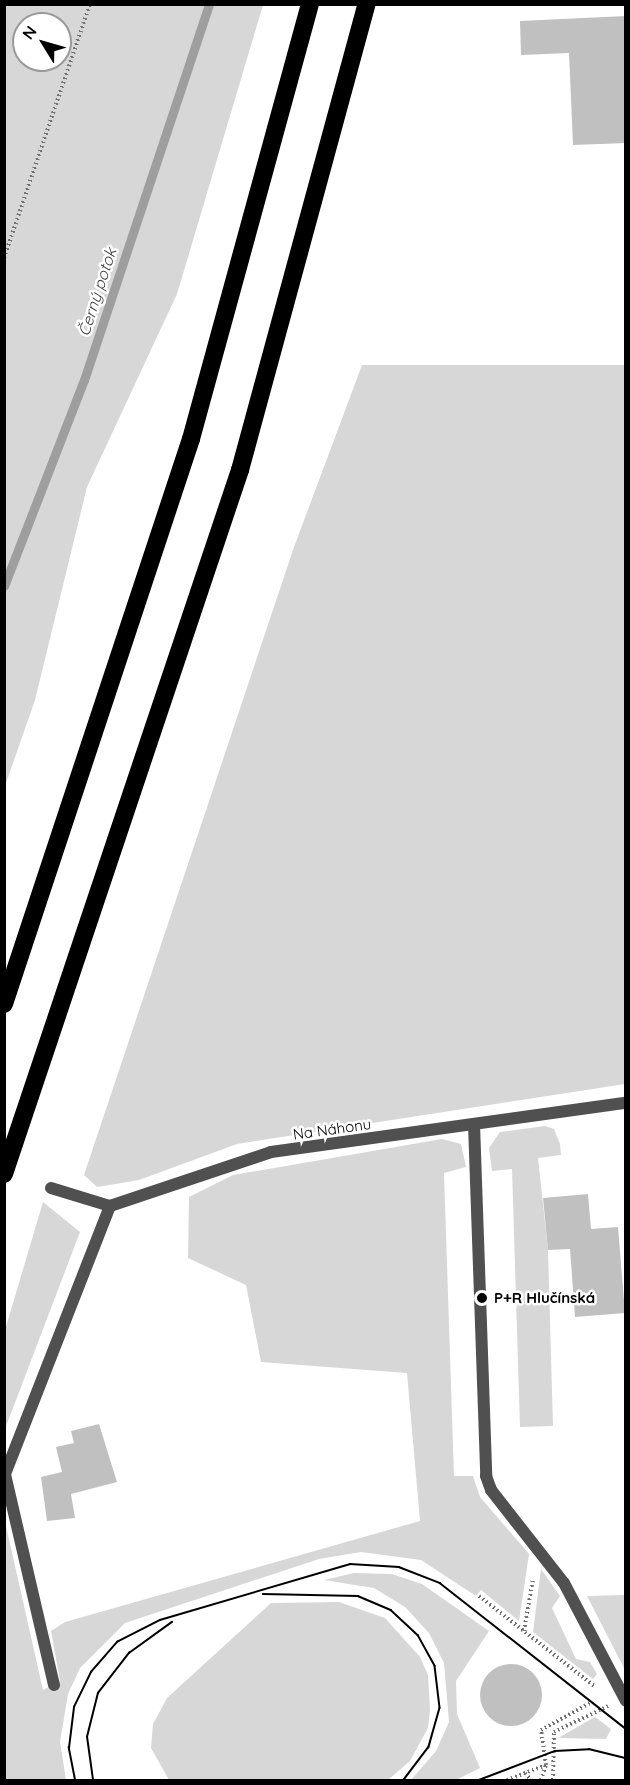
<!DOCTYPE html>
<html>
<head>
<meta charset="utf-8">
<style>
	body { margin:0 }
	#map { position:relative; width:630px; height:1785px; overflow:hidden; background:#fff; font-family:Quicksand,sans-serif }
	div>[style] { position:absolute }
	.green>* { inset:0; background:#d7d7d7 }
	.stream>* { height:9px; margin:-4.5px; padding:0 4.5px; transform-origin:4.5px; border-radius:4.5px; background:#9e9e9e }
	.building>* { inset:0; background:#c0c0c0 }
	.round { border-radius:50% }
	.path>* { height:4px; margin-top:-2px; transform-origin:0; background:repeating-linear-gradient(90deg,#727272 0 1.5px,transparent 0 4.5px) }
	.lane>* { height:12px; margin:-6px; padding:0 6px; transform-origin:6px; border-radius:6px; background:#505050 }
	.street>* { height:12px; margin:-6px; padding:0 6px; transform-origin:6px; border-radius:6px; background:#505050 }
	.highway>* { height:18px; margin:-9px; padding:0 9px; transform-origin:9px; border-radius:9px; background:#000 }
	.tram>* { height:1.5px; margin:-0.75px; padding:0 0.75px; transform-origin:0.75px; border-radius:0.75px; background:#000 }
	.dots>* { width:16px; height:16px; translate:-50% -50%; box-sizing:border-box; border:3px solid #fff; border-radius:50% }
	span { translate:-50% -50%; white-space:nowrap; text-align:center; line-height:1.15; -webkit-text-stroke:5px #fff; paint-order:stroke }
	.street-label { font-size:15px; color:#000 }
	.poi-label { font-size:15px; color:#000; font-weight:700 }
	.left { translate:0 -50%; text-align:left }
	.water-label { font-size:16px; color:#3f3f3f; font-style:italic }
	.frame { position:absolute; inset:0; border:6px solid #000; pointer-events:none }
	.north { position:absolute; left:12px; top:12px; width:60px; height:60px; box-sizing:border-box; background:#fff; border:2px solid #999; border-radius:50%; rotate:307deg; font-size:16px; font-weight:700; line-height:24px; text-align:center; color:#000 }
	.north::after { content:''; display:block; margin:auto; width:21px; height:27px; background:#000; clip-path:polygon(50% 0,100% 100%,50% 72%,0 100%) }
</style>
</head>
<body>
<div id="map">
	<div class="green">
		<i style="clip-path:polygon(evenodd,4px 5px,263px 5px,177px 294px,87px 487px,35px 700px,5px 786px,4px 5px,24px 24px,60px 24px,60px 60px,24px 60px,24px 24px)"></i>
		<i style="clip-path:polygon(362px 365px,625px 365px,625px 1084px,237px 1144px,139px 1180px,97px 1187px,84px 1175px,294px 547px)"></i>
		<i style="clip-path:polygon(545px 1126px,554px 1129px,560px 1144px,561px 1155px,538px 1158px,548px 1250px,553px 1426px,520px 1427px,512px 1169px,492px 1171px,489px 1148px,500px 1132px)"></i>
		<i style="clip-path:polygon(442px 1139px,461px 1144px,466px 1167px,444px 1173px,454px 1476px,473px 1476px,480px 1497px,529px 1554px,519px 1621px,481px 1590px,476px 1596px,421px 1560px,361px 1552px,319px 1559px,125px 1623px,80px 1668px,68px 1694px,60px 1742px,66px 1780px,5px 1780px,4px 1517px,43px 1690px,60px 1681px,51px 1631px,65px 1622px,420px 1521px,407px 1373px,261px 1362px,246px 1285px,188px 1258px,189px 1197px,233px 1175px)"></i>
		<i style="clip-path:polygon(43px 1202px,80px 1232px,5px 1429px,5px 1330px)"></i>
		<i style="clip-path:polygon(541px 1569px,560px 1596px,552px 1608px,576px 1659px,590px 1662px,597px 1674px,593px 1679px,533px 1632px)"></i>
		<i style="clip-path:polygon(354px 1573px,392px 1574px,422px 1584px,489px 1631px,456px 1681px,457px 1714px,480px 1768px,456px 1780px,411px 1780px,436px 1751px,449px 1722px,444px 1663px,429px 1633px,405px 1607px,374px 1588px,324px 1580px)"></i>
		<i style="clip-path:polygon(625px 1595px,626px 1595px,625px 1670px,587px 1596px)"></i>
		<i style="clip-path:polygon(339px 1602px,385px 1618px,420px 1657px,428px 1675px,430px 1710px,428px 1728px,410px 1761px,388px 1780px,169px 1780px,151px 1748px,153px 1724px,167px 1698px,271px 1603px)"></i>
		<i style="clip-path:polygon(595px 1717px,611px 1729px,606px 1739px,558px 1738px)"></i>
	</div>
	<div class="stream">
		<i style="left:4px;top:586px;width:221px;rotate:-68.8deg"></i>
		<i style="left:84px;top:380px;width:396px;rotate:-71.6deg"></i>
	</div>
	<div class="building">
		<i style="clip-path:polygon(626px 16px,626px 143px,573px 145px,569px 53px,521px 55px,520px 21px)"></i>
		<i style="clip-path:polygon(588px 1194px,591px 1229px,618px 1227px,625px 1313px,575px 1317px,570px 1249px,548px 1250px,543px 1198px)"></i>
		<i style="clip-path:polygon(99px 1424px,117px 1482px,71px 1494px,75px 1518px,47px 1521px,41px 1477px,62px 1472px,56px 1447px,74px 1443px,71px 1431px)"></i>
		<i class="round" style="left:480px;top:1664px;width:62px;height:62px"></i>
	</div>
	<div class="path">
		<i style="left:4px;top:258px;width:268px;rotate:-71.3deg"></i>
		<i style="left:479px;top:1596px;width:146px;rotate:38deg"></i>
		<i style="left:524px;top:1631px;width:53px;rotate:-80.2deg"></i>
		<i style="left:525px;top:1773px;width:9px;rotate:49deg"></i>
		<i style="left:507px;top:1780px;width:42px;rotate:-21deg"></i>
		<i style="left:541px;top:1780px;width:16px;rotate:-72deg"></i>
		<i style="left:546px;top:1765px;width:35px;rotate:-98deg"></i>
		<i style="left:541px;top:1730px;width:58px;rotate:-28.8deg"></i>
		<i style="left:553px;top:1780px;width:48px;rotate:-88.8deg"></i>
		<i style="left:554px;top:1732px;width:60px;rotate:-25.7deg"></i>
	</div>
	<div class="lane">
		<i style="left:474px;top:1124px;width:352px;rotate:88deg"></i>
		<i style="left:486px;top:1476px;width:15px;rotate:70deg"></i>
		<i style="left:491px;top:1490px;width:118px;rotate:51.9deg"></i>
		<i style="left:564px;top:1583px;width:133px;rotate:62.3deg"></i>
		<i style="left:54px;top:1685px;width:217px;rotate:-103.1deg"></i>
		<i style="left:5px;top:1474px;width:288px;rotate:-68.6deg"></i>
	</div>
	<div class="street">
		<i style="left:51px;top:1188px;width:62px;rotate:17deg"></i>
		<i style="left:110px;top:1206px;width:170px;rotate:-18.5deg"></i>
		<i style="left:271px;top:1152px;width:358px;rotate:-7.9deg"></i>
	</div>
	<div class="highway">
		<i style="left:4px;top:1004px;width:595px;rotate:-71.69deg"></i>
		<i style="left:191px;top:439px;width:451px;rotate:-74.7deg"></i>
		<i style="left:4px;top:1174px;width:743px;rotate:-71.47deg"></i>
		<i style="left:240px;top:470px;width:483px;rotate:-74.8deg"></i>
	</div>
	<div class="tram">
		<i style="left:263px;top:1594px;width:95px;rotate:1.2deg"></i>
		<i style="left:358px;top:1596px;width:36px;rotate:23deg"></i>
		<i style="left:391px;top:1610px;width:37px;rotate:43deg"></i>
		<i style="left:418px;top:1635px;width:35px;rotate:61deg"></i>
		<i style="left:435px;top:1666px;width:42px;rotate:83.2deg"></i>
		<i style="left:440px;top:1708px;width:41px;rotate:105.8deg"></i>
		<i style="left:429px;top:1747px;width:41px;rotate:127.1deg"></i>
		<i style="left:75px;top:1780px;width:33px;rotate:-101deg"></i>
		<i style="left:69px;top:1748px;width:41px;rotate:-83deg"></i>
		<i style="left:74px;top:1707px;width:39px;rotate:-64deg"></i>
		<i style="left:91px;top:1672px;width:40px;rotate:-49deg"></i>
		<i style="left:117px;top:1642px;width:48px;rotate:-27.1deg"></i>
		<i style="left:160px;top:1620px;width:198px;rotate:-16.4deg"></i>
		<i style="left:350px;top:1564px;width:49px;rotate:3.5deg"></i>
		<i style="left:399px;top:1567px;width:44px;rotate:21.3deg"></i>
		<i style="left:440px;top:1583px;width:236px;rotate:38.1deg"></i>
		<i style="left:93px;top:1780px;width:43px;rotate:-97.9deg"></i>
		<i style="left:87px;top:1737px;width:45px;rotate:-76deg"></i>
		<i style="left:98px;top:1693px;width:51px;rotate:-52.2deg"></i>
		<i style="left:129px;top:1653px;width:53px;rotate:-35.8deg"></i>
		<i style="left:479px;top:1780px;width:81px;rotate:-20.9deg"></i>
		<i style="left:555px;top:1751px;width:34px;rotate:-3deg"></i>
		<i style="left:589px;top:1749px;width:38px;rotate:14deg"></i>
	</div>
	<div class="dots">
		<i style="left:482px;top:1298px;background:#000"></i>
	</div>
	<div class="street-label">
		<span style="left:332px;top:1129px;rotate:-8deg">Na Náhonu</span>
	</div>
	<div class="poi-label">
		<span class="left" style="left:494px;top:1298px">P+R Hlučínská</span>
	</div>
	<div class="water-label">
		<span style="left:97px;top:292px;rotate:-72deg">Černý potok</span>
	</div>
	<div class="frame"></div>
	<div class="north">N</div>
</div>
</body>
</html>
